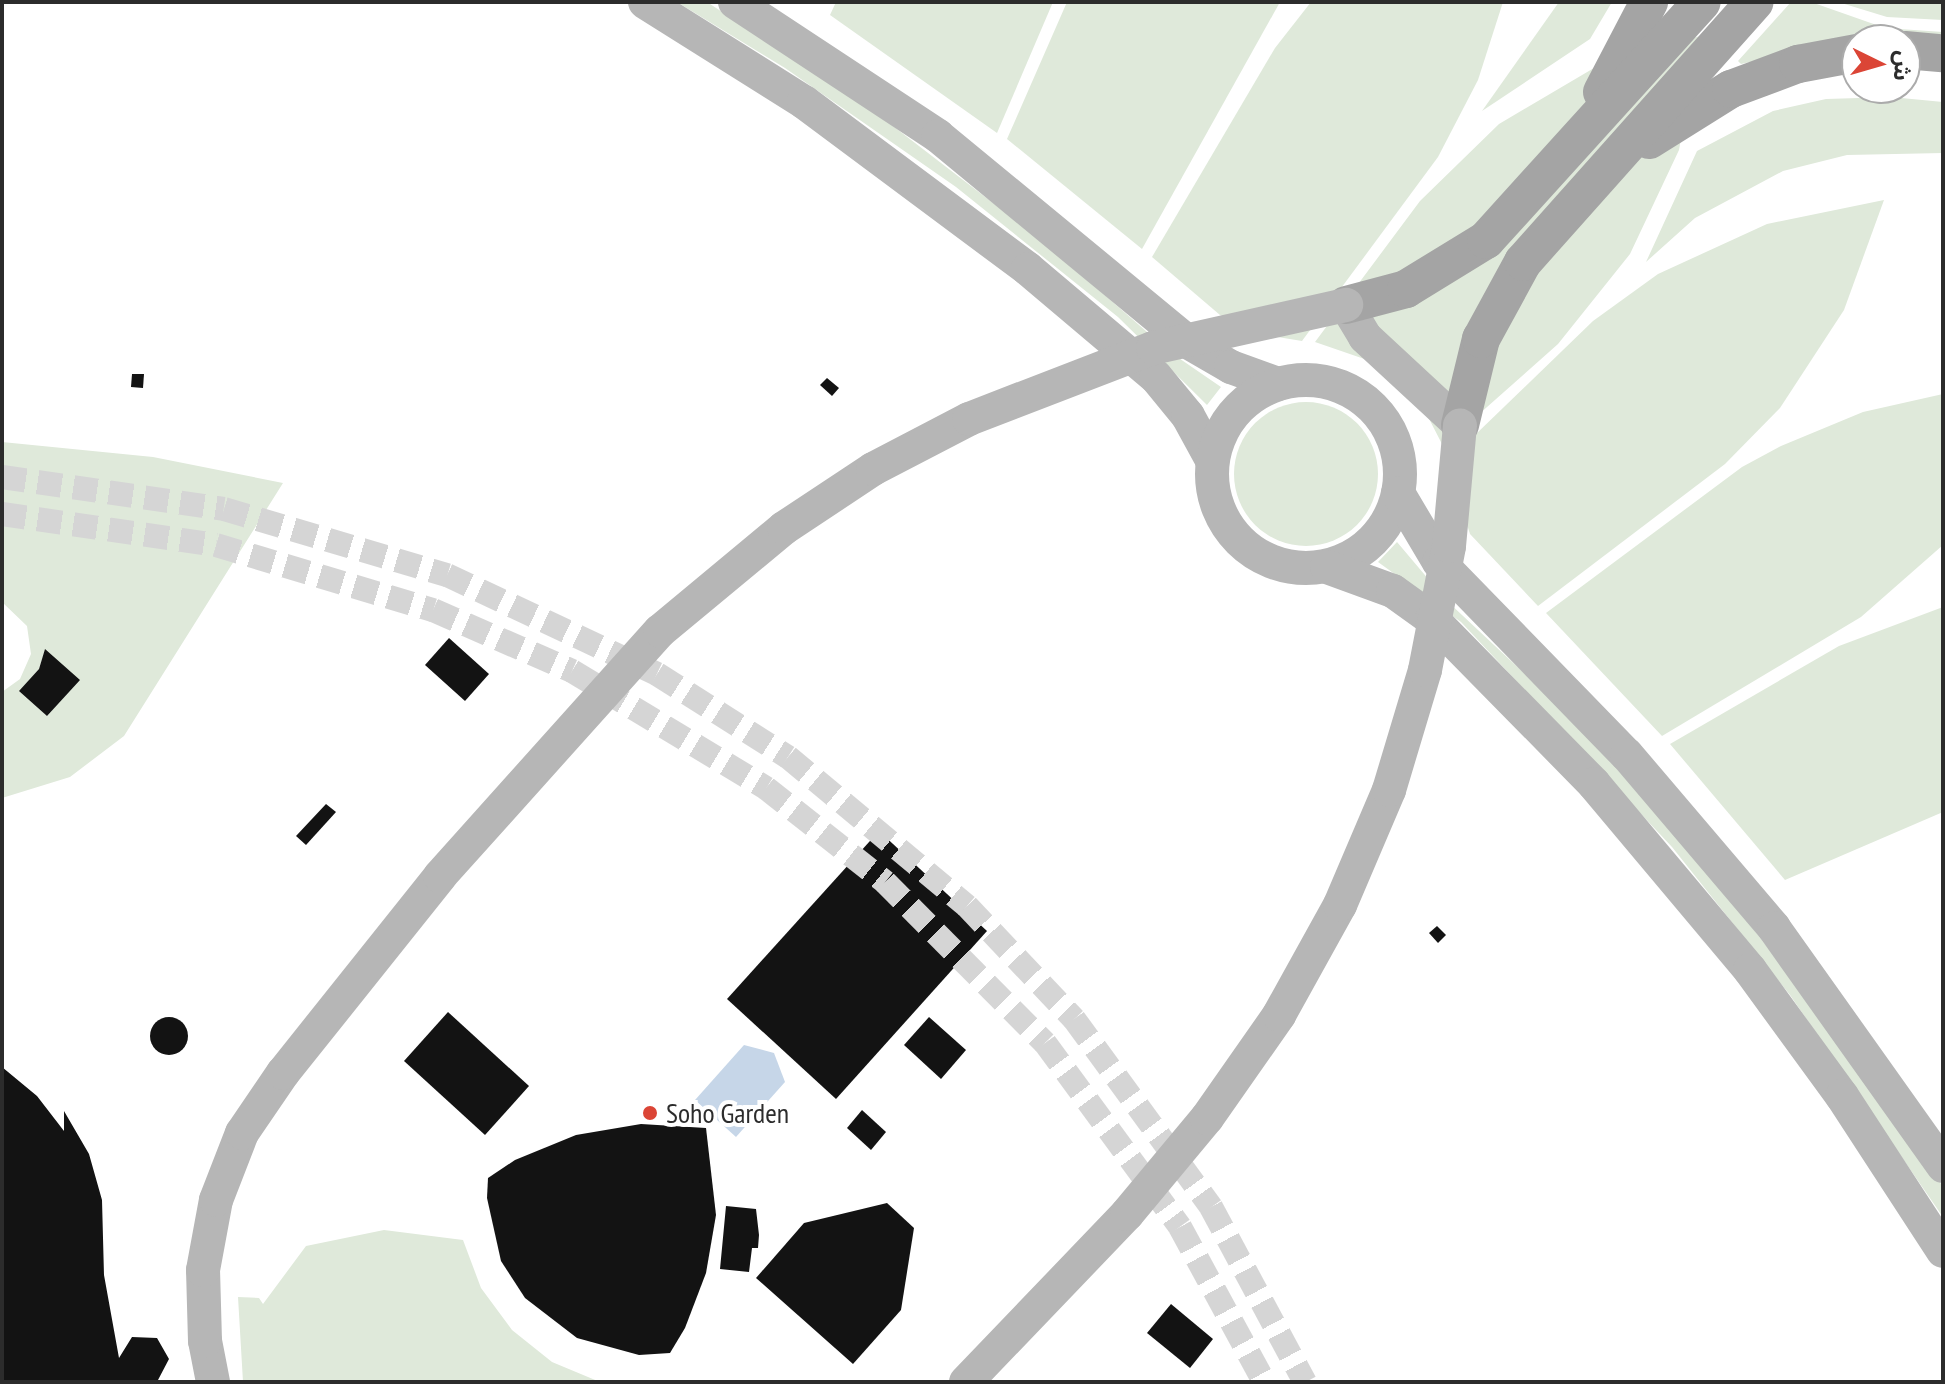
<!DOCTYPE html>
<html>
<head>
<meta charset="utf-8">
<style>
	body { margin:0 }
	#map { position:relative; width:1945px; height:1384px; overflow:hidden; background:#fff; font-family:"PT Sans Narrow","Noto Sans Arabic",sans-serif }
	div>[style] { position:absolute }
	.green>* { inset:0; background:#dfe9da }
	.round { border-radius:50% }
	.water>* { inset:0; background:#c6d6e8 }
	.building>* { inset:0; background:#131313 }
	.street-tunnel>* { height:24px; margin-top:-12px; transform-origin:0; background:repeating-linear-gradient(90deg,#d5d5d5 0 24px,transparent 0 36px) }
	.secondary>* { height:34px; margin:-17px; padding:0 17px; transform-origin:17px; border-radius:17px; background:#b6b6b6 }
	.secondary>.ring { margin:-17px; padding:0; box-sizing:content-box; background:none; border:34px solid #b6b6b6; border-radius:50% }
	.primary>* { height:38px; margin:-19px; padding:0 19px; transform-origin:19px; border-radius:19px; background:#a4a4a4 }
	.secondary-bridge>* { height:34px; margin:-17px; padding:0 17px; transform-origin:17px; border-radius:17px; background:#b6b6b6 }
	.dots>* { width:22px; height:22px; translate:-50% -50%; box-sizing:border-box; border:4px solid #fff; border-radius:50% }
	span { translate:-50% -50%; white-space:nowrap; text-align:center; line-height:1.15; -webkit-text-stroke:8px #fff; paint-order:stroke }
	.poi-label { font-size:28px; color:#2c2c2c }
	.left { translate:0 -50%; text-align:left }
	.frame { position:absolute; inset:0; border:4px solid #2c2c2c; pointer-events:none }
	.north { position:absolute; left:1841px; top:24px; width:80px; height:80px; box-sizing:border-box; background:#fff; border:2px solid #ababab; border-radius:50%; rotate:95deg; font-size:22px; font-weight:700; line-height:32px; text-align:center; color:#2c2c2c }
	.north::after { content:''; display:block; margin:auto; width:28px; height:36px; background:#db4536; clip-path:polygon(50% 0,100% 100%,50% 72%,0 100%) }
</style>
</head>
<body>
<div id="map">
	<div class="green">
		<i style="clip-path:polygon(677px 2px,707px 2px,880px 116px,1045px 243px,1170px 352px,1221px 387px,1207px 405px,1118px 317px,956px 187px,785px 68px)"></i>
		<i style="clip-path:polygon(836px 2px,1053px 2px,997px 133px,830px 15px)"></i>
		<i style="clip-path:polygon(1067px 2px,1280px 2px,1142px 249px,1007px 139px)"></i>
		<i style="clip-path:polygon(1311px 2px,1503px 2px,1478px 80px,1438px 157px,1302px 341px,1259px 334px,1220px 315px,1152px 257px,1275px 48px)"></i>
		<i style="clip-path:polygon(1559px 2px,1612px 2px,1590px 39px,1482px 111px)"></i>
		<i style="clip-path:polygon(1791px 2px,1811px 2px,1885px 28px,1943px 32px,1943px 39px,1857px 38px,1741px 64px,1738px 61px)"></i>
		<i style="clip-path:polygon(1838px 2px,1943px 2px,1943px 20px,1887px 17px)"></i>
		<i style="clip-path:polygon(1700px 36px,1679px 150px,1630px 254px,1558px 344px,1443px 446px,1423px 407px,1376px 363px,1315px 342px,1420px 201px,1499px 124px,1594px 68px)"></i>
		<i style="clip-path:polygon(1891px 97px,1943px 102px,1943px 153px,1847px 155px,1783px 171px,1695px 218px,1646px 262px,1697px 151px,1773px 111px,1826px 99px)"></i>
		<i style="clip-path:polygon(1884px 200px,1844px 310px,1780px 408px,1725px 464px,1538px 606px,1470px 534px,1447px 462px,1593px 321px,1658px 274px,1767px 224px)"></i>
		<i style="clip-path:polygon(1943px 394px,1943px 545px,1861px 617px,1662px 736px,1546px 613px,1742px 467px,1781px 446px,1863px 412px)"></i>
		<i class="round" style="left:1234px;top:402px;width:144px;height:144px"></i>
		<i style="clip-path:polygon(evenodd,2px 442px,153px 457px,283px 483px,124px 736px,70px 777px,2px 798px,2px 692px,20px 679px,31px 654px,27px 626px,2px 602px,2px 442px,45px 650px,79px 680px,47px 716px,20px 691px,39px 669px,45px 650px)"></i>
		<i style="clip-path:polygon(1397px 542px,1446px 600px,1558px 705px,1697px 856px,1886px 1101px,1943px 1187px,1943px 1217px,1790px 995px,1672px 847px,1461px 622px,1378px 562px)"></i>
		<i style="clip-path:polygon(1943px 607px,1943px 812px,1785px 880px,1670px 744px,1839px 646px)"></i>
		<i style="clip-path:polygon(384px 1230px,463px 1240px,481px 1288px,512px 1330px,552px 1362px,600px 1382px,243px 1382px,238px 1297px,259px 1298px,263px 1304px,306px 1246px)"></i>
	</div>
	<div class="water">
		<i style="clip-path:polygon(744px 1045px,774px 1053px,785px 1082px,736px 1137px,695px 1100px)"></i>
	</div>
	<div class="building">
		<i style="clip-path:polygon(132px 374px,144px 374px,143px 388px,131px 387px)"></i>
		<i style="clip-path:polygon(827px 378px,839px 388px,832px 396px,820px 385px)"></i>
		<i style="clip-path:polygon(449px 638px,489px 674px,465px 701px,425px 665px)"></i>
		<i style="clip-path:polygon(45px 649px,80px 680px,47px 716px,19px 691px,39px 669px)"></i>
		<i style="clip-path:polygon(326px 804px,336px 812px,306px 845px,296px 836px)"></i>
		<i style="clip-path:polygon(879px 831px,987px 931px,836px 1099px,727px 999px)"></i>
		<i style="clip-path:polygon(1437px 926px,1446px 935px,1438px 943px,1429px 933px)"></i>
		<i style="clip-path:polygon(448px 1012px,529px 1086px,485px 1135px,404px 1061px)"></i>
		<i style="clip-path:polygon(929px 1017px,966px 1050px,941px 1079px,904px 1045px)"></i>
		<i class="round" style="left:150px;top:1017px;width:38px;height:38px"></i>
		<i style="clip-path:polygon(2px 1067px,37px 1096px,64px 1131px,64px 1111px,89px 1154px,102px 1200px,104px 1275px,119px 1358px,132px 1337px,157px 1338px,169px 1359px,158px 1380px,2px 1382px)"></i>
		<i style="clip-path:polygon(862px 1110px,886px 1132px,871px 1150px,847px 1128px)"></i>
		<i style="clip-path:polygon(641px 1124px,706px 1128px,716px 1215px,706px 1273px,685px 1328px,670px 1353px,639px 1355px,577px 1338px,525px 1298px,501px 1261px,487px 1198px,488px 1178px,515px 1160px,576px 1135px)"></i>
		<i style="clip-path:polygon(887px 1203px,914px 1228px,901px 1310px,853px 1364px,756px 1278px,804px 1223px)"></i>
		<i style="clip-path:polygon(726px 1206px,756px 1209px,759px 1235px,758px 1248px,752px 1248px,749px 1272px,720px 1269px)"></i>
		<i style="clip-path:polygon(1171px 1304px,1213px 1339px,1190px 1368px,1147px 1333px)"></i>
	</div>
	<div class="street-tunnel">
		<i style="left:2px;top:477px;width:224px;rotate:8.2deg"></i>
		<i style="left:224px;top:509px;width:233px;rotate:16.5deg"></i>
		<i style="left:447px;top:575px;width:232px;rotate:25.2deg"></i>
		<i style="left:657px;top:674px;width:155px;rotate:32.4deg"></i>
		<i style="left:788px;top:757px;width:233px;rotate:39.8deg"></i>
		<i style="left:967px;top:906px;width:156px;rotate:46.6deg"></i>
		<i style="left:1074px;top:1019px;width:233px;rotate:53.9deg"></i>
		<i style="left:1211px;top:1207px;width:199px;rotate:61.8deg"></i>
		<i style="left:2px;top:514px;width:216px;rotate:8.2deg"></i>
		<i style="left:216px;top:545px;width:227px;rotate:16.7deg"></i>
		<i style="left:433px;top:610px;width:152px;rotate:23.7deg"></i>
		<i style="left:572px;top:671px;width:227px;rotate:31.1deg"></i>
		<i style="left:766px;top:788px;width:152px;rotate:38.3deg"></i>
		<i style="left:885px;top:882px;width:227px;rotate:45.2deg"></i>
		<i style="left:1045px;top:1043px;width:228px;rotate:53.7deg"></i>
		<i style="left:1180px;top:1227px;width:176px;rotate:61.5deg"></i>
	</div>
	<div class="secondary">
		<i style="left:645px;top:2px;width:188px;rotate:32.2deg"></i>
		<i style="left:804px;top:102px;width:279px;rotate:36.7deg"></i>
		<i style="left:1028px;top:269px;width:167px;rotate:40.2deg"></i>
		<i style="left:1156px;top:377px;width:50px;rotate:50.6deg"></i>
		<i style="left:1188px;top:416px;width:50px;rotate:61.4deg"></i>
		<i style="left:735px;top:2px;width:243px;rotate:33.4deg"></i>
		<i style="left:938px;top:136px;width:324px;rotate:39.5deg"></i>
		<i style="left:1188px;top:342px;width:50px;rotate:30.2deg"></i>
		<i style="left:1231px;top:367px;width:50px;rotate:19.9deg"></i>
		<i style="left:1346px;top:305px;width:37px;rotate:59deg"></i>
		<i style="left:1365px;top:337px;width:129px;rotate:42.8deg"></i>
		<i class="ring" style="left:1212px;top:380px;width:154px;height:154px"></i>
		<i style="left:1398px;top:493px;width:80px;rotate:59.3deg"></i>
		<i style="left:1439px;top:562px;width:269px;rotate:45.8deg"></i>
		<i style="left:1627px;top:755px;width:227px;rotate:49.6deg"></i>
		<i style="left:1774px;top:928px;width:292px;rotate:54.6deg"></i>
		<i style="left:1327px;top:567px;width:70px;rotate:20deg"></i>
		<i style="left:1393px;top:591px;width:48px;rotate:35.7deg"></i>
		<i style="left:1432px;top:619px;width:231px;rotate:45.5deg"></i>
		<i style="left:1594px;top:784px;width:243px;rotate:50deg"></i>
		<i style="left:1750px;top:970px;width:156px;rotate:53.9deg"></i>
		<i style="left:1842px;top:1096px;width:185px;rotate:56.9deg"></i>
	</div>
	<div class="primary">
		<i style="left:1905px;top:50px;width:38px;rotate:5deg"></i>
		<i style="left:1602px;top:92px;width:102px;rotate:-62.4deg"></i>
		<i style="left:1649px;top:140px;width:97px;rotate:-31.9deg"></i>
		<i style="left:1731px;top:89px;width:72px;rotate:-20.5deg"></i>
		<i style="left:1798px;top:64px;width:60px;rotate:-10.6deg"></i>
		<i style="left:1346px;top:305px;width:62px;rotate:-14.9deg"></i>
		<i style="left:1406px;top:289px;width:94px;rotate:-31.5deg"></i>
		<i style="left:1486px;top:240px;width:321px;rotate:-47.8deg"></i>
		<i style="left:1460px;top:425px;width:89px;rotate:-76.3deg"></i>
		<i style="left:1481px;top:339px;width:88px;rotate:-61.4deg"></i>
		<i style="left:1523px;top:262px;width:348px;rotate:-48.3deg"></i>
	</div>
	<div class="secondary-bridge">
		<i style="left:213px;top:1382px;width:42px;rotate:-101deg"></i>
		<i style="left:205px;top:1341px;width:71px;rotate:-91.6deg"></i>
		<i style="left:203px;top:1270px;width:71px;rotate:-79.5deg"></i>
		<i style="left:216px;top:1200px;width:72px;rotate:-68.8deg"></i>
		<i style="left:242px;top:1133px;width:73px;rotate:-55.7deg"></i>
		<i style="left:283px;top:1073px;width:252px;rotate:-51.4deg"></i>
		<i style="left:440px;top:876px;width:329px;rotate:-48.1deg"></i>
		<i style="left:660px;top:631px;width:161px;rotate:-39.7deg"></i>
		<i style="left:784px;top:528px;width:107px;rotate:-33.5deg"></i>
		<i style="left:873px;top:469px;width:108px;rotate:-27.5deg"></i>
		<i style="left:969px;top:419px;width:197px;rotate:-21.1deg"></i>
		<i style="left:1153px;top:348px;width:198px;rotate:-12.6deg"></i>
		<i style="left:966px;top:1382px;width:233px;rotate:-46.2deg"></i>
		<i style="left:1127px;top:1214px;width:125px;rotate:-50.2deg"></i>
		<i style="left:1207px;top:1118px;width:126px;rotate:-55deg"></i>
		<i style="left:1279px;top:1015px;width:126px;rotate:-61deg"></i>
		<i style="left:1340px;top:905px;width:125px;rotate:-66.9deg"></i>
		<i style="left:1389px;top:790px;width:125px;rotate:-73.3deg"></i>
		<i style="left:1425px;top:670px;width:126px;rotate:-79deg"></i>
		<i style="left:1449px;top:546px;width:121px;rotate:-84.8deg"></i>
	</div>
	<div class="dots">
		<i style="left:650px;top:1113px;background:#db4536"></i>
	</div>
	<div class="poi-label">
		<span class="left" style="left:666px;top:1113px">Soho Garden</span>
	</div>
	<div class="frame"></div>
	<div class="north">ش</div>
</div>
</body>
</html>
